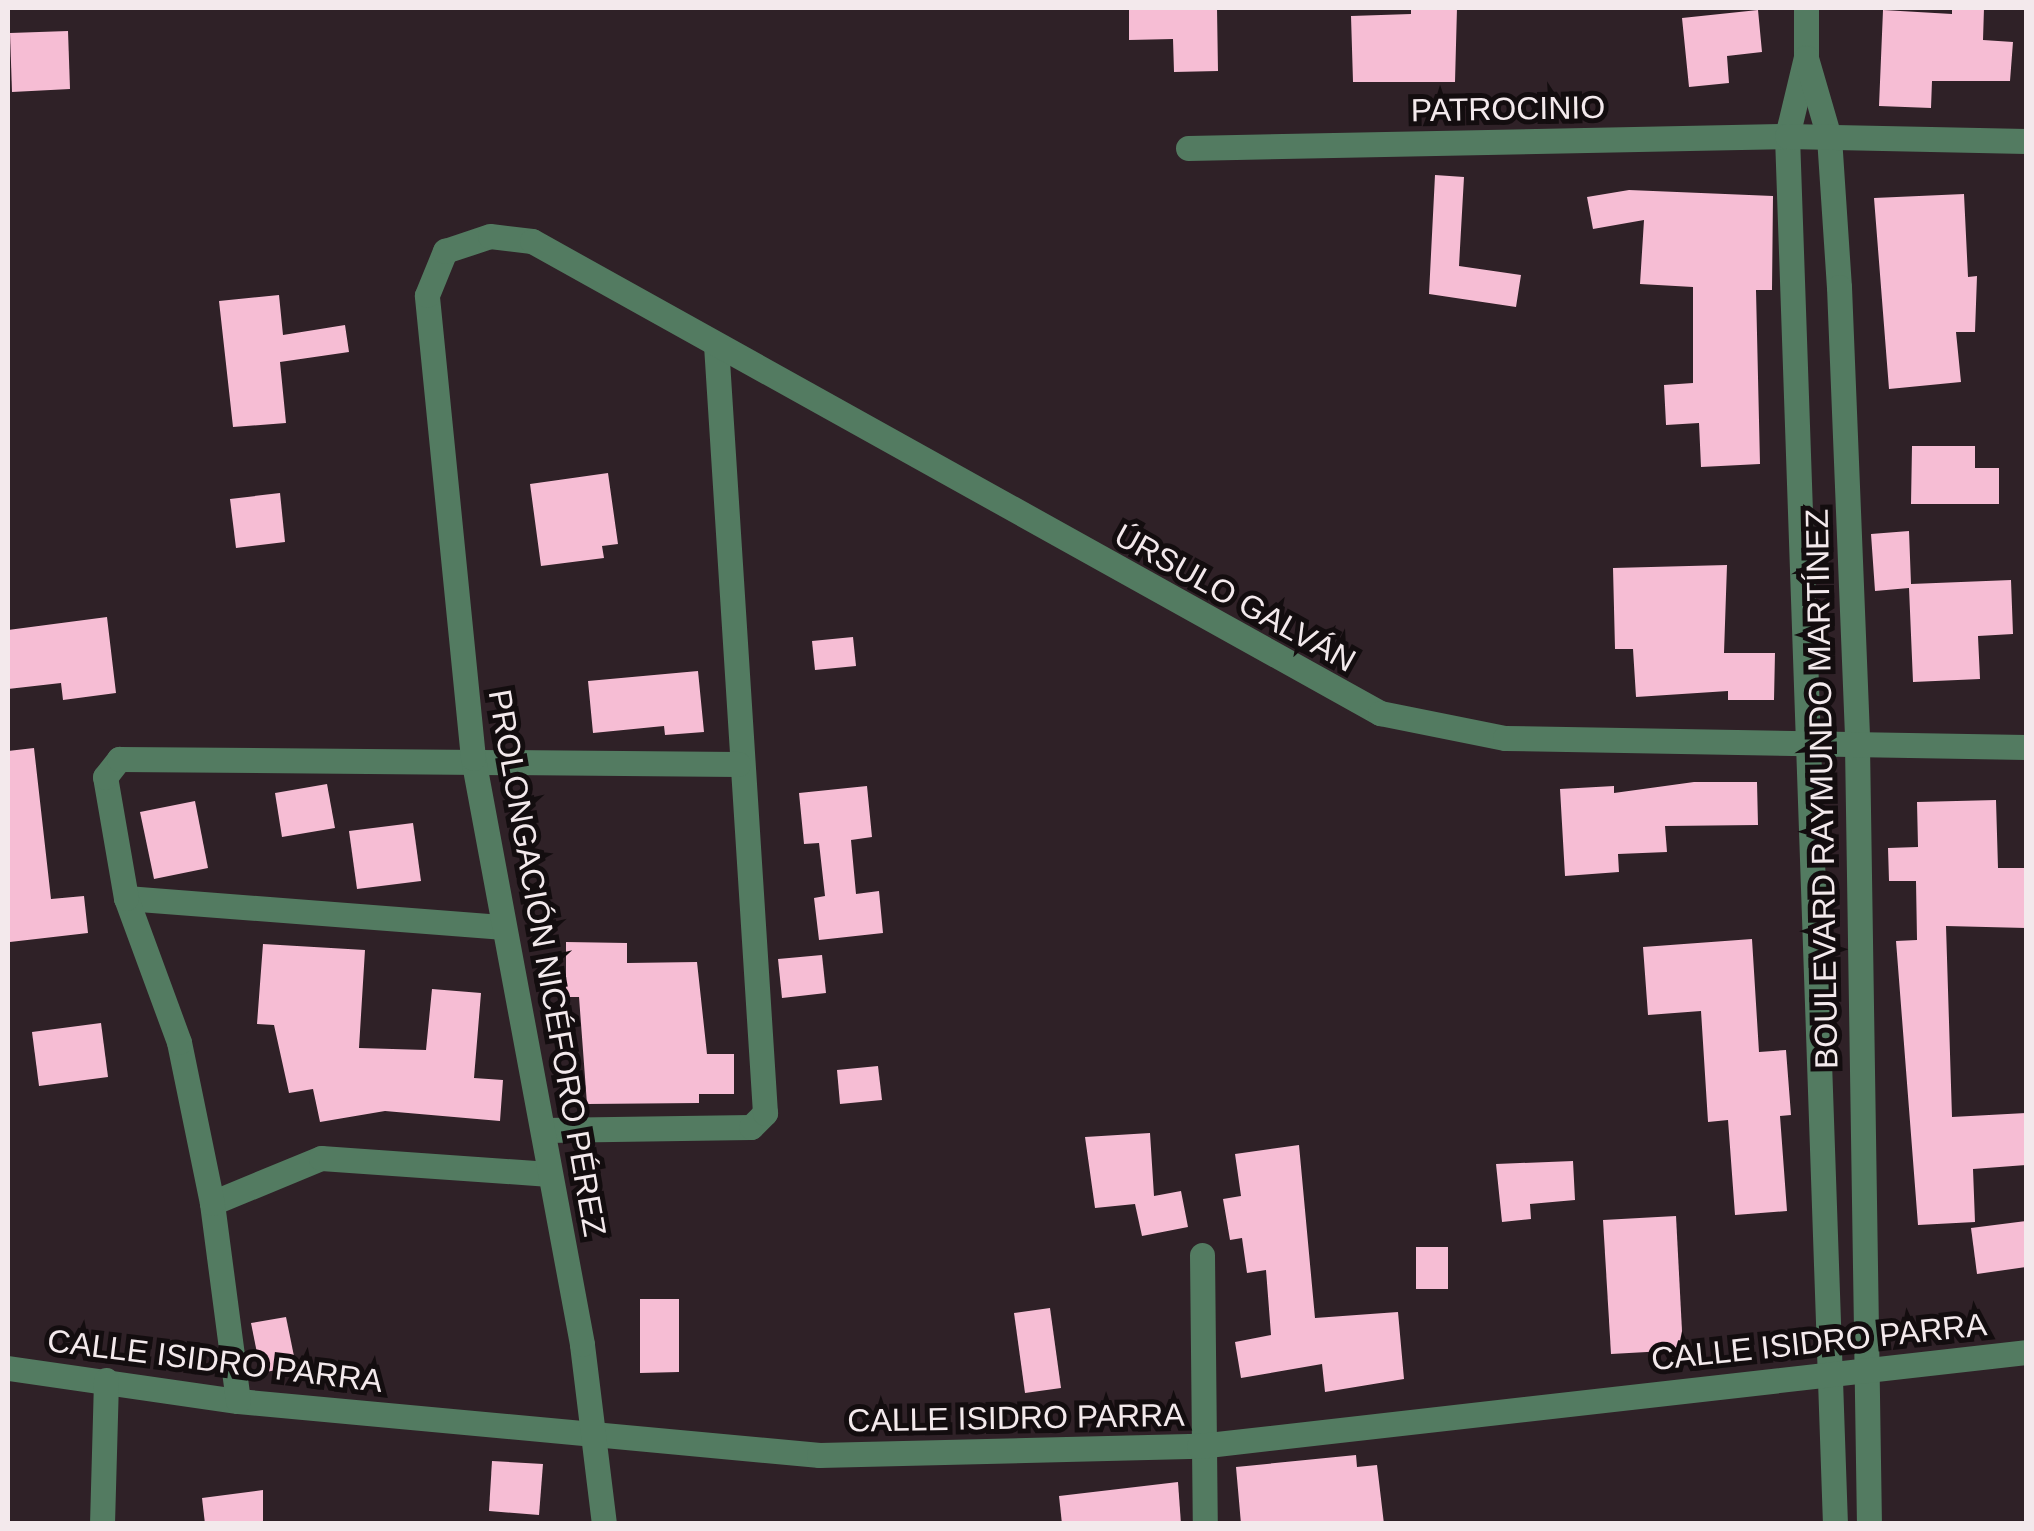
<!DOCTYPE html>
<html>
<head>
<meta charset="utf-8">
<style>
	body { margin:0 }
	#map { position:relative; width:2034px; height:1531px; overflow:hidden; background:#2f2127; font-family:Arial,sans-serif }
	div>[style] { position:absolute }
	.building>* { inset:0; background:#f6bdd4 }
	.minor>* { height:25px; margin:-12.5px; padding:0 12.5px; transform-origin:12.5px; border-radius:12.5px; background:#537b61 }
	span { translate:-50% -50%; white-space:nowrap; text-align:center; line-height:1.15; -webkit-text-stroke:10px #130d0f; paint-order:stroke }
	.street-label { font-size:32px; color:#f3e9ec }
	.frame { position:absolute; inset:0; border:10px solid #f3e9ec; pointer-events:none }
</style>
</head>
<body>
<div id="map">
	<div class="building">
		<i style="clip-path:polygon(1129px 8px,1217px 8px,1218px 71px,1174px 72px,1173px 39px,1129px 40px)"></i>
		<i style="clip-path:polygon(1411px 8px,1457px 8px,1455px 82px,1353px 82px,1351px 16px,1411px 14px)"></i>
		<i style="clip-path:polygon(1952px 8px,1984px 8px,1983px 40px,2013px 42px,2010px 81px,1932px 81px,1931px 108px,1879px 106px,1883px 10px,1952px 14px)"></i>
		<i style="clip-path:polygon(1758px 10px,1762px 52px,1727px 56px,1729px 83px,1689px 87px,1682px 18px)"></i>
		<i style="clip-path:polygon(68px 31px,70px 89px,12px 92px,10px 33px)"></i>
		<i style="clip-path:polygon(1435px 175px,1464px 177px,1459px 266px,1521px 275px,1516px 307px,1429px 294px)"></i>
		<i style="clip-path:polygon(1629px 190px,1773px 196px,1772px 290px,1756px 290px,1760px 464px,1701px 467px,1699px 423px,1666px 425px,1664px 385px,1693px 383px,1693px 287px,1640px 284px,1644px 220px,1593px 229px,1587px 197px)"></i>
		<i style="clip-path:polygon(1964px 194px,1968px 277px,1977px 276px,1975px 332px,1956px 332px,1961px 382px,1889px 389px,1874px 198px)"></i>
		<i style="clip-path:polygon(279px 295px,283px 335px,345px 325px,349px 352px,280px 362px,286px 423px,233px 427px,219px 301px)"></i>
		<i style="clip-path:polygon(1912px 446px,1975px 446px,1975px 468px,1999px 468px,1999px 504px,1911px 504px)"></i>
		<i style="clip-path:polygon(608px 473px,618px 544px,602px 546px,604px 558px,541px 566px,530px 484px)"></i>
		<i style="clip-path:polygon(280px 493px,285px 542px,236px 548px,230px 499px)"></i>
		<i style="clip-path:polygon(1909px 531px,1911px 584px,2011px 580px,2013px 634px,1978px 636px,1980px 679px,1913px 682px,1909px 588px,1875px 591px,1871px 534px)"></i>
		<i style="clip-path:polygon(1727px 565px,1724px 653px,1775px 653px,1774px 700px,1728px 700px,1728px 691px,1636px 697px,1633px 649px,1615px 649px,1613px 568px)"></i>
		<i style="clip-path:polygon(107px 617px,116px 693px,63px 700px,61px 683px,8px 689px,8px 630px)"></i>
		<i style="clip-path:polygon(853px 637px,856px 666px,815px 670px,812px 641px)"></i>
		<i style="clip-path:polygon(698px 671px,704px 732px,665px 735px,664px 726px,593px 733px,588px 681px)"></i>
		<i style="clip-path:polygon(34px 748px,51px 899px,84px 896px,88px 933px,10px 942px,8px 751px)"></i>
		<i style="clip-path:polygon(1694px 782px,1757px 782px,1758px 825px,1665px 826px,1667px 852px,1618px 854px,1619px 872px,1565px 876px,1560px 789px,1614px 786px,1614px 793px)"></i>
		<i style="clip-path:polygon(327px 784px,335px 828px,282px 837px,275px 793px)"></i>
		<i style="clip-path:polygon(867px 786px,872px 837px,851px 840px,856px 894px,879px 891px,883px 933px,819px 940px,814px 898px,825px 896px,819px 843px,804px 844px,799px 793px)"></i>
		<i style="clip-path:polygon(1996px 800px,1998px 868px,2026px 868px,2026px 928px,1946px 926px,1952px 1117px,2026px 1113px,2026px 1165px,1973px 1169px,1975px 1222px,1918px 1225px,1896px 941px,1917px 940px,1916px 881px,1889px 881px,1888px 848px,1918px 847px,1917px 802px)"></i>
		<i style="clip-path:polygon(195px 801px,208px 868px,154px 879px,140px 812px)"></i>
		<i style="clip-path:polygon(413px 823px,421px 881px,357px 889px,349px 831px)"></i>
		<i style="clip-path:polygon(1752px 939px,1759px 1052px,1786px 1050px,1791px 1115px,1780px 1116px,1787px 1211px,1735px 1215px,1728px 1120px,1708px 1122px,1701px 1011px,1648px 1015px,1643px 947px)"></i>
		<i style="clip-path:polygon(566px 942px,627px 943px,627px 963px,697px 962px,707px 1054px,734px 1054px,734px 1094px,699px 1094px,699px 1103px,587px 1104px,579px 997px,566px 997px)"></i>
		<i style="clip-path:polygon(263px 944px,365px 950px,359px 1048px,426px 1050px,432px 989px,481px 993px,474px 1078px,503px 1080px,500px 1121px,385px 1111px,320px 1122px,313px 1089px,289px 1093px,274px 1025px,257px 1024px)"></i>
		<i style="clip-path:polygon(822px 955px,826px 993px,782px 998px,778px 959px)"></i>
		<i style="clip-path:polygon(101px 1023px,108px 1077px,39px 1086px,32px 1032px)"></i>
		<i style="clip-path:polygon(878px 1066px,882px 1100px,840px 1104px,837px 1070px)"></i>
		<i style="clip-path:polygon(1150px 1133px,1154px 1196px,1181px 1191px,1188px 1227px,1142px 1236px,1135px 1204px,1095px 1208px,1085px 1137px)"></i>
		<i style="clip-path:polygon(1299px 1145px,1315px 1318px,1398px 1312px,1404px 1379px,1325px 1392px,1322px 1364px,1241px 1378px,1235px 1342px,1271px 1335px,1266px 1270px,1247px 1273px,1242px 1238px,1230px 1240px,1223px 1199px,1241px 1196px,1235px 1154px)"></i>
		<i style="clip-path:polygon(1573px 1161px,1575px 1200px,1530px 1204px,1531px 1219px,1502px 1222px,1496px 1164px)"></i>
		<i style="clip-path:polygon(1676px 1216px,1683px 1350px,1611px 1354px,1603px 1220px)"></i>
		<i style="clip-path:polygon(2026px 1221px,2026px 1267px,1977px 1274px,1971px 1228px)"></i>
		<i style="clip-path:polygon(1416px 1247px,1448px 1247px,1448px 1289px,1416px 1289px)"></i>
		<i style="clip-path:polygon(640px 1299px,679px 1299px,679px 1372px,640px 1373px)"></i>
		<i style="clip-path:polygon(1050px 1308px,1061px 1388px,1025px 1393px,1014px 1313px)"></i>
		<i style="clip-path:polygon(286px 1317px,296px 1366px,261px 1373px,251px 1323px)"></i>
		<i style="clip-path:polygon(1356px 1455px,1357px 1467px,1377px 1465px,1384px 1524px,1241px 1524px,1236px 1467px)"></i>
		<i style="clip-path:polygon(492px 1461px,543px 1464px,539px 1515px,489px 1511px)"></i>
		<i style="clip-path:polygon(1178px 1482px,1181px 1524px,1062px 1524px,1059px 1496px)"></i>
		<i style="clip-path:polygon(263px 1490px,263px 1524px,205px 1524px,202px 1498px)"></i>
	</div>
	<div class="minor">
		<i style="left:1806px;top:8px;width:49px;rotate:90deg"></i>
		<i style="left:1806px;top:57px;width:81px;rotate:103.5deg"></i>
		<i style="left:1787px;top:136px;width:1389px;rotate:88.02deg"></i>
		<i style="left:1806px;top:58px;width:82px;rotate:73.8deg"></i>
		<i style="left:1829px;top:137px;width:150px;rotate:86.2deg"></i>
		<i style="left:1839px;top:287px;width:458px;rotate:87.7deg"></i>
		<i style="left:1857px;top:745px;width:779px;rotate:89.12deg"></i>
		<i style="left:1188px;top:148px;width:599px;rotate:-1.15deg"></i>
		<i style="left:1787px;top:136px;width:239px;rotate:1.2deg"></i>
		<i style="left:126px;top:898px;width:376px;rotate:4.4deg"></i>
		<i style="left:544px;top:1130px;width:207px;rotate:-0.8deg"></i>
		<i style="left:751px;top:1127px;width:20px;rotate:-45deg"></i>
		<i style="left:765px;top:1113px;width:770px;rotate:-93.65deg"></i>
		<i style="left:212px;top:1203px;width:118px;rotate:-22.4deg"></i>
		<i style="left:321px;top:1158px;width:229px;rotate:4deg"></i>
		<i style="left:1202px;top:1255px;width:269px;rotate:89.4deg"></i>
		<i style="left:8px;top:1368px;width:232px;rotate:8.2deg"></i>
		<i style="left:238px;top:1401px;width:584px;rotate:5.31deg"></i>
		<i style="left:819px;top:1455px;width:380px;rotate:-1.4deg"></i>
		<i style="left:1199px;top:1446px;width:832px;rotate:-6.48deg"></i>
		<i style="left:238px;top:1401px;width:200px;rotate:-97.5deg"></i>
		<i style="left:212px;top:1203px;width:164px;rotate:-101.6deg"></i>
		<i style="left:179px;top:1042px;width:153px;rotate:-110.2deg"></i>
		<i style="left:126px;top:898px;width:123px;rotate:-99.8deg"></i>
		<i style="left:105px;top:777px;width:23px;rotate:-52deg"></i>
		<i style="left:119px;top:759px;width:619px;rotate:0.46deg"></i>
		<i style="left:102px;top:1524px;width:144px;rotate:-88.4deg"></i>
		<i style="left:604px;top:1524px;width:181px;rotate:-97deg"></i>
		<i style="left:582px;top:1344px;width:596px;rotate:-100.54deg"></i>
		<i style="left:473px;top:758px;width:465px;rotate:-95.7deg"></i>
		<i style="left:427px;top:295px;width:48px;rotate:-67.8deg"></i>
		<i style="left:445px;top:251px;width:47px;rotate:-18.4deg"></i>
		<i style="left:490px;top:236px;width:42px;rotate:6.8deg"></i>
		<i style="left:532px;top:241px;width:971px;rotate:29.1deg"></i>
		<i style="left:1380px;top:713px;width:127px;rotate:11.3deg"></i>
		<i style="left:1505px;top:738px;width:521px;rotate:0.99deg"></i>
	</div>
	<div class="street-label">
		<span style="left:1508px;top:109px;rotate:-1deg">PATROCINIO</span>
		<span style="left:1235px;top:598px;rotate:29deg">ÚRSULO GALVÁN</span>
		<span style="left:1822px;top:789px;rotate:-91deg">BOULEVARD RAYMUNDO MARTÍNEZ</span>
		<span style="left:547px;top:963px;rotate:80deg">PROLONGACIÓN NICÉFORO PÉREZ</span>
		<span style="left:1819px;top:1342px;rotate:-6deg">CALLE ISIDRO PARRA</span>
		<span style="left:215px;top:1361px;rotate:7deg">CALLE ISIDRO PARRA</span>
		<span style="left:1016px;top:1418px;rotate:-1deg">CALLE ISIDRO PARRA</span>
	</div>
	<div class="frame"></div>
</div>
</body>
</html>
